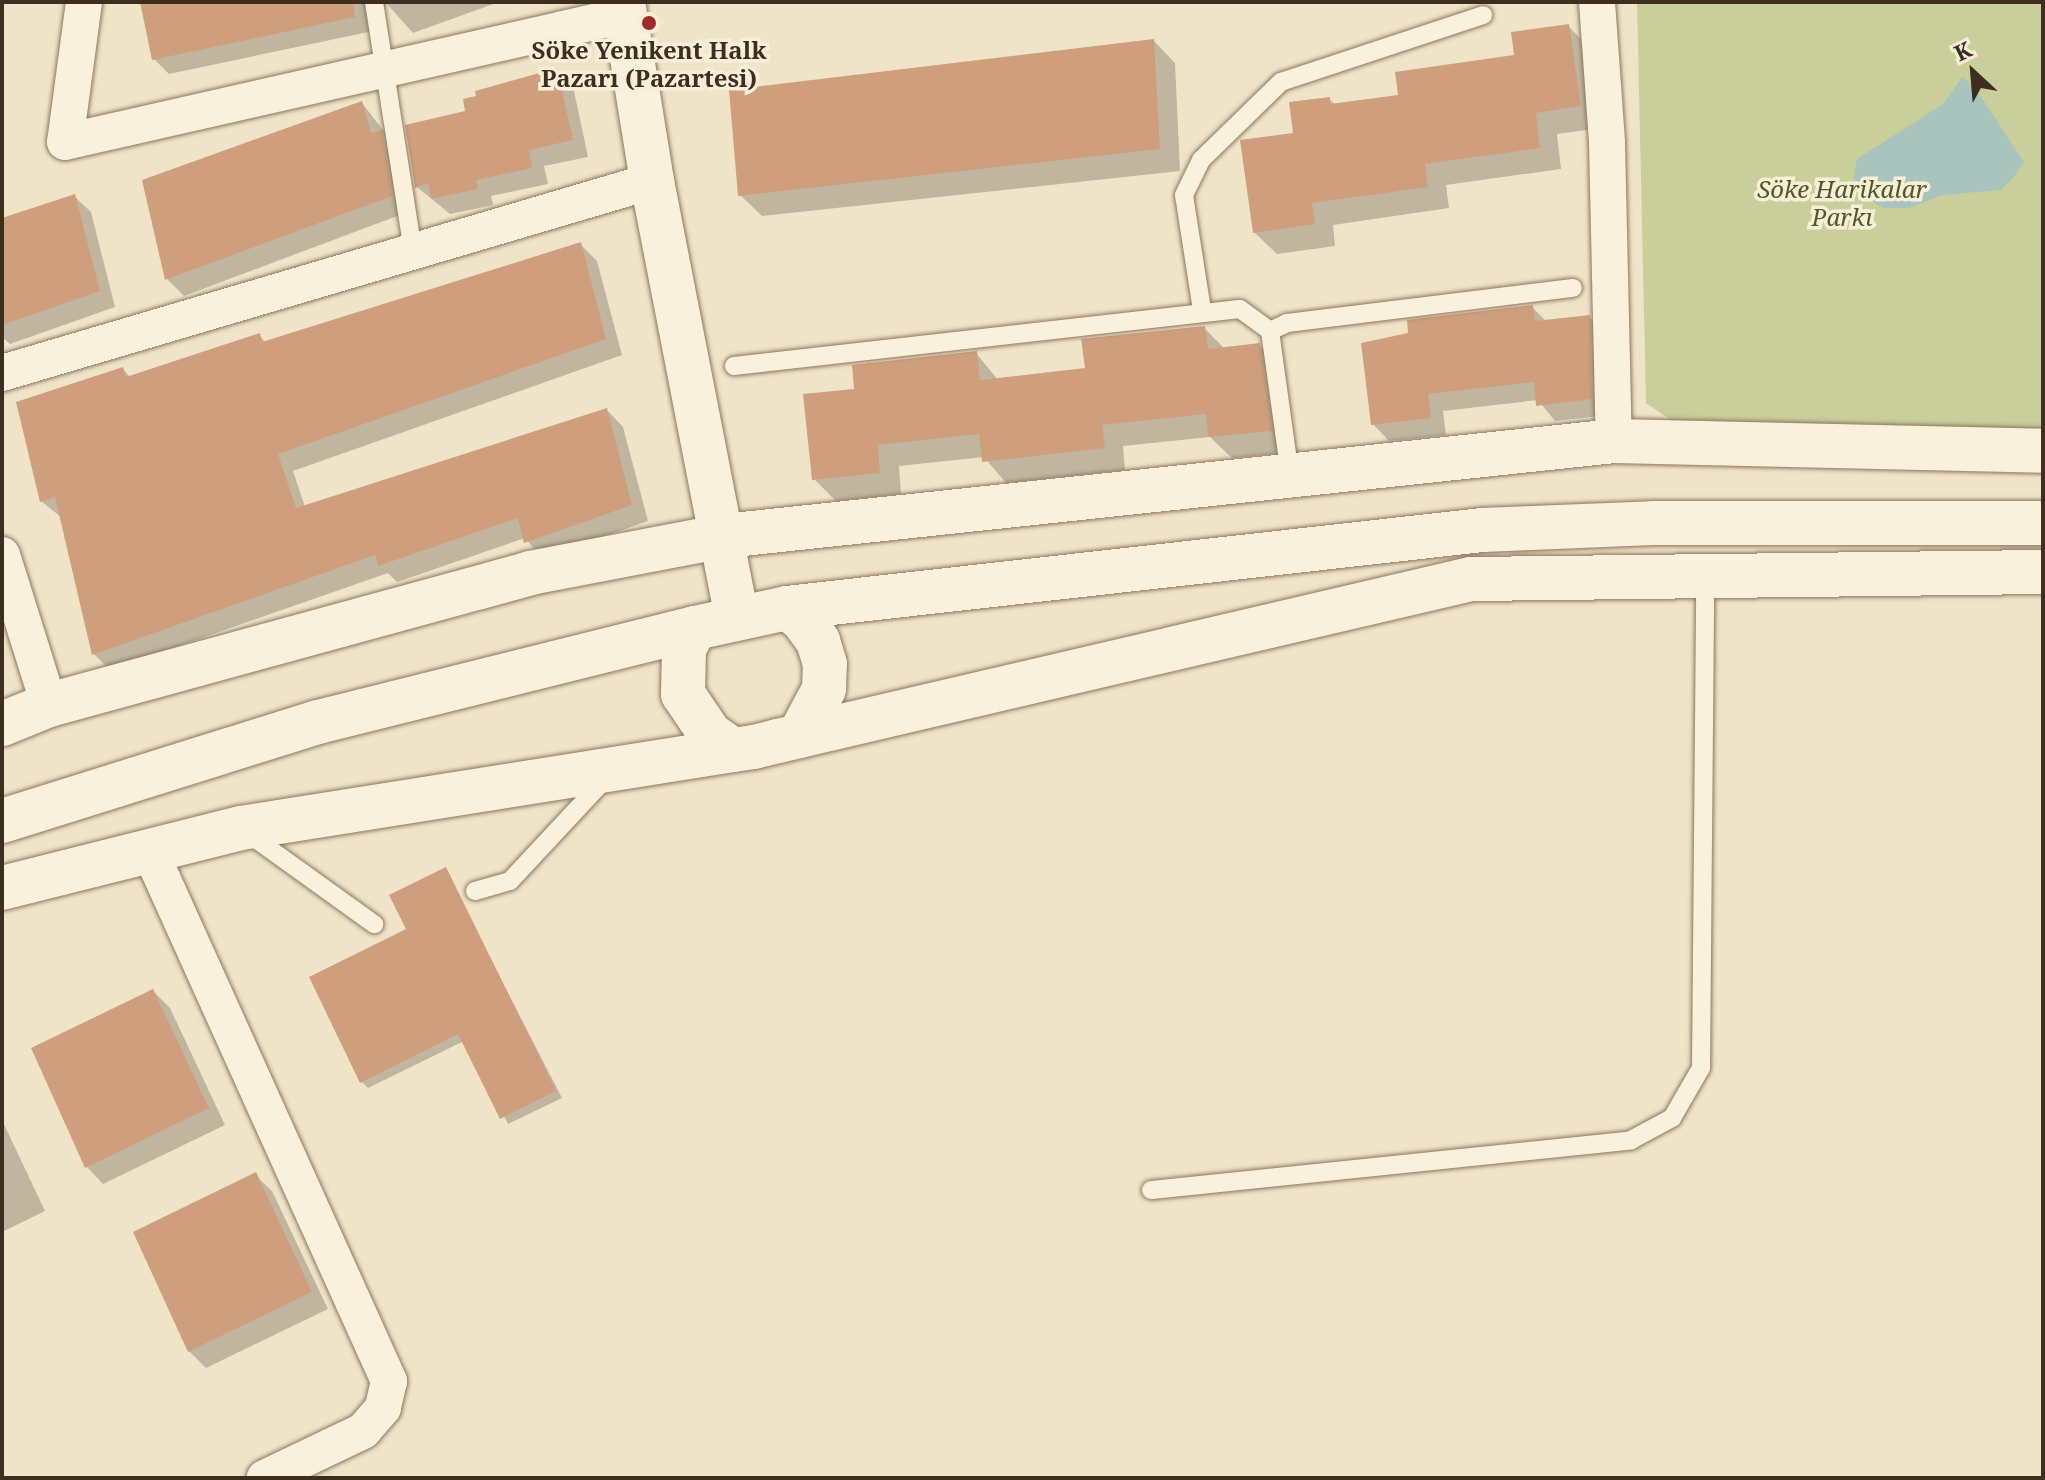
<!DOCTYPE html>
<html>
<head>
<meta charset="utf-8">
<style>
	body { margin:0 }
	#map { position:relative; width:2045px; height:1480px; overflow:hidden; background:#f0e4c8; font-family:"Noto Serif",serif }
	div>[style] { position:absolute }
	.green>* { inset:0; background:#c9cf9b }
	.water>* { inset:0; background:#a9c4bc }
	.shadow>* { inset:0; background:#0003 }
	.building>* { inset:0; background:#cf9f7d }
	.roads { filter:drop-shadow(0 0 2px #8d765c) drop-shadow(0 0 2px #8d765c) }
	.lane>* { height:18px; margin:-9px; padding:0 9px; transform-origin:9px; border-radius:9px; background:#faf1dc }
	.street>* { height:36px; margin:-18px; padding:0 18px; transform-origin:18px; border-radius:18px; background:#faf1dc }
	.secondary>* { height:44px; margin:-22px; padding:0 22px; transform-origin:22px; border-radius:22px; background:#faf1dc }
	.dots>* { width:22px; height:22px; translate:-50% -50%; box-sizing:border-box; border:4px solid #f7eed8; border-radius:50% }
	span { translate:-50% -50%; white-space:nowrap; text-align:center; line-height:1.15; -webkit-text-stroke:7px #f7eed8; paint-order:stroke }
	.poi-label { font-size:24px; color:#3d2e20; font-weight:700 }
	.park-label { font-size:24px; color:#4d5a26; font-style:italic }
	.frame { position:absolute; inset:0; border:4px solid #3d2e20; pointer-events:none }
	.north { position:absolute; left:1933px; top:32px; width:80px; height:80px; -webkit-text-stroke:6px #f7eed8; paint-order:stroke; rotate:334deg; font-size:22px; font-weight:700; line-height:32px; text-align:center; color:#3d2e20 }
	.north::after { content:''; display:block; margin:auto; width:28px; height:36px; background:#3d2e20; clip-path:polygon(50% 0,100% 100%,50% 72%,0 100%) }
</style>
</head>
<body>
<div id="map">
	<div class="green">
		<i style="clip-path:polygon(1637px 2px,2043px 2px,2043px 428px,1678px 425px,1646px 403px)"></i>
	</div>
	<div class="water">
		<i style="clip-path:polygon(1962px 77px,1974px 86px,2024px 162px,2013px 178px,2001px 190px,1942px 195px,1910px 208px,1884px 208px,1871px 201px,1854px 178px,1857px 159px,1943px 104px)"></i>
	</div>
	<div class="shadow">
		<i style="clip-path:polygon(142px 2px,499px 2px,413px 33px,387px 4px,377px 14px,378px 30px,169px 74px,154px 59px)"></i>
		<i style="clip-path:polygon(1568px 26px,1590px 48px,1601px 128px,1557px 134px,1561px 169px,1446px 185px,1449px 208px,1333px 225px,1335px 246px,1277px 254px,1255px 233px,1296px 135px,1329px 99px,1336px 105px,1400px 97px,1517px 57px)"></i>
		<i style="clip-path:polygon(1154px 41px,1175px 63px,1180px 171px,762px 216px,740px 195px)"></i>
		<i style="clip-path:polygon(556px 70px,573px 86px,588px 157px,544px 166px,548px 184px,491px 196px,493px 205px,450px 214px,417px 187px,468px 113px)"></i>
		<i style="clip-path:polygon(362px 103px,398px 149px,408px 212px,184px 296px,167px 279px)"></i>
		<i style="clip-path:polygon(74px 196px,91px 212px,115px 307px,10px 344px,2px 337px,2px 220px)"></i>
		<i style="clip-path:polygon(580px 244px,597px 261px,622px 355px,293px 471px,305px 507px,607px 410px,623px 427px,648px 521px,542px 558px,525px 538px,397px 582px,388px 573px,110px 670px,94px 654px,61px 517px,41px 501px,123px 369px,131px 378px,259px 335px,266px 343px)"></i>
		<i style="clip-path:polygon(1532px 307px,1547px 322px,1589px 317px,1606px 333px,1608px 415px,1555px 421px,1538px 400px,1443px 411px,1446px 435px,1389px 441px,1373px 424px)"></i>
		<i style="clip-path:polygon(1204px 328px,1225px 349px,1259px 345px,1281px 367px,1292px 452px,1232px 458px,1210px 437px,1123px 446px,1125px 470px,1006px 483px,984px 457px,899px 466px,901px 494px,836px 501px,814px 479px,856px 391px,976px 353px,998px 380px,1087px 370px)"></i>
		<i style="clip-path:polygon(445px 870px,562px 1098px,508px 1124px,464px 1041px,368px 1088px,362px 1082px,408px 929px)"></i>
		<i style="clip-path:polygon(153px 991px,170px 1008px,225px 1125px,103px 1184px,87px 1167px)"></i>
		<i style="clip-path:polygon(2px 1120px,45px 1211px,2px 1232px)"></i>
		<i style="clip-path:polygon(255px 1175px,272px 1191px,328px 1309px,206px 1368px,189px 1351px,136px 1233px)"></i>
	</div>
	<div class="building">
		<i style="clip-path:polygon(140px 2px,353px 2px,355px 17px,152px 60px)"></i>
		<i style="clip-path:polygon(1569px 24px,1581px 106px,1536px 113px,1540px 148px,1425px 164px,1428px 187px,1312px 203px,1315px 224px,1253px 233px,1240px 140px,1293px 133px,1289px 102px,1330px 97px,1330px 104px,1398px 95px,1395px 72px,1514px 55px,1511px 32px)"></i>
		<i style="clip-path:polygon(1154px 39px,1160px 149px,738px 196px,729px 90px)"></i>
		<i style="clip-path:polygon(557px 68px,573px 140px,529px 150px,532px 168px,476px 180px,478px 189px,431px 199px,428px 183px,415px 188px,405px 125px,465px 111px,463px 99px,476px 96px,475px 91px)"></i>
		<i style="clip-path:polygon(362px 101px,371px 133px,382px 130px,392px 196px,165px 280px,142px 180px)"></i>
		<i style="clip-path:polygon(75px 194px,100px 291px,2px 325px,2px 218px)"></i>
		<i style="clip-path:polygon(581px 242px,606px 339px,278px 454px,296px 508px,607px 408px,632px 505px,524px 543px,518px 518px,378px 566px,375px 555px,92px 655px,55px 497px,40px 502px,16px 402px,123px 367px,126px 377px,260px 333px,262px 342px)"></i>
		<i style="clip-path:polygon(1533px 305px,1535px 321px,1590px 315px,1592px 399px,1536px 406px,1534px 382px,1428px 394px,1431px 418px,1371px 425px,1361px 343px,1408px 333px,1407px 320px)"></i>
		<i style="clip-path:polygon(1205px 326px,1208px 349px,1260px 343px,1272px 431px,1208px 437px,1206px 414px,1102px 425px,1105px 448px,982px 462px,979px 434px,878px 445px,880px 473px,812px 480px,803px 394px,854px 389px,852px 365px,977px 351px,980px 380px,1085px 368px,1081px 339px)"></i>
		<i style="clip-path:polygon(446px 867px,556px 1091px,500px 1119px,458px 1034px,360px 1083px,309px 977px,406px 929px,389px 895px)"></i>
		<i style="clip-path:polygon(153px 989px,209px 1108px,85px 1168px,31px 1048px)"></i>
		<i style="clip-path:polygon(256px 1172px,312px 1292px,188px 1352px,133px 1232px)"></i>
	</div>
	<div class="roads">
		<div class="lane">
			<i style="left:374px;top:2px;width:251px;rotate:81.1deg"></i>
			<i style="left:1202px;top:310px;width:116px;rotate:-98.9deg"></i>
			<i style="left:1184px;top:195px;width:39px;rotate:-64deg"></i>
			<i style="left:1201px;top:160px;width:112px;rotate:-44.3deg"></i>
			<i style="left:1281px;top:82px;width:213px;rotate:-18.3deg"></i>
			<i style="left:1270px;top:331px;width:19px;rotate:-25deg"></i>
			<i style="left:1287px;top:323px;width:288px;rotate:-7deg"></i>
			<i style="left:734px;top:366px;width:509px;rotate:-6.43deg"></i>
			<i style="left:1240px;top:309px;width:37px;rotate:36deg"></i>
			<i style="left:1270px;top:331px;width:146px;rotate:82.1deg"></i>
			<i style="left:246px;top:832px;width:158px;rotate:35.7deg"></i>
			<i style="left:475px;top:891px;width:36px;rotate:-16deg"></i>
			<i style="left:510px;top:881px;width:141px;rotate:-47deg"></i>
			<i style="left:1151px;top:1190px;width:483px;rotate:-5.9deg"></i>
			<i style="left:1631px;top:1140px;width:47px;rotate:-28.2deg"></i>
			<i style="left:1672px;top:1118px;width:58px;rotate:-59.9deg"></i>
			<i style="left:1701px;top:1068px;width:492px;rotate:-89.5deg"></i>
		</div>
		<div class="street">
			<i style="left:84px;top:2px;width:141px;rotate:97.7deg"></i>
			<i style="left:65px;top:142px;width:574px;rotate:-12.78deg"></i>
			<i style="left:1597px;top:2px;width:141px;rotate:85.9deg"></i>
			<i style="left:1607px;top:143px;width:298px;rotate:88.7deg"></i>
			<i style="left:2px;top:373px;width:678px;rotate:-16.46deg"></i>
			<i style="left:2px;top:555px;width:157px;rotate:72.6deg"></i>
			<i style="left:149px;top:849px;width:584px;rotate:65.72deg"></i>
			<i style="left:389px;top:1381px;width:28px;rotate:103deg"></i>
			<i style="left:383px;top:1408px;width:30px;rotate:131deg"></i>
			<i style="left:363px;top:1431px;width:109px;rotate:154.4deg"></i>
		</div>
		<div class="secondary">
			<i style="left:623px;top:2px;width:181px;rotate:80.8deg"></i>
			<i style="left:652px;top:181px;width:445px;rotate:79deg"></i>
			<i style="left:787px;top:608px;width:699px;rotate:-6.4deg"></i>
			<i style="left:1482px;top:530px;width:171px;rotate:-2.3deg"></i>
			<i style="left:1653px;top:523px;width:390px"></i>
			<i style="left:2px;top:724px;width:51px;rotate:-22deg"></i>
			<i style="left:49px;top:705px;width:499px;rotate:-15.3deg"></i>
			<i style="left:530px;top:573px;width:197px;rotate:-10.8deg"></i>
			<i style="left:724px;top:536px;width:895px;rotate:-6.09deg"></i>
			<i style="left:1614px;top:441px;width:429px;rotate:1.3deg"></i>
			<i style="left:799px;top:736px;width:53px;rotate:-62deg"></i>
			<i style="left:824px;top:689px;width:25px;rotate:-88deg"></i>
			<i style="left:825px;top:664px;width:24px;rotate:-107deg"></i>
			<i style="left:818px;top:641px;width:26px;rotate:-126deg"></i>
			<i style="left:803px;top:620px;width:20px;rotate:-143deg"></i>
			<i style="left:787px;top:608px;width:94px;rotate:167.7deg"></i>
			<i style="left:695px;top:628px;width:24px;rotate:118deg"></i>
			<i style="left:684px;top:649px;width:45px;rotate:91.3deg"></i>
			<i style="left:683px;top:694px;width:48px;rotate:56deg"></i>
			<i style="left:710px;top:734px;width:28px;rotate:35deg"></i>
			<i style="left:733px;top:750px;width:21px;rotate:-8deg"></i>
			<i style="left:754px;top:747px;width:25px;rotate:-14deg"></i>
			<i style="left:778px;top:741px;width:22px;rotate:-13deg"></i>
			<i style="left:799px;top:736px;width:690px;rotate:-13.15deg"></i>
			<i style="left:1471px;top:579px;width:572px;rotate:-0.7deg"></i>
			<i style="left:2px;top:821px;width:331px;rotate:-17.4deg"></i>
			<i style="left:318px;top:722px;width:389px;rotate:-14deg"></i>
			<i style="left:2px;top:888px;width:246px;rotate:-14.1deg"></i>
			<i style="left:241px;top:828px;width:498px;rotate:-9deg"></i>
		</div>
	</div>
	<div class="dots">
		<i style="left:649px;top:23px;background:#9e2a2b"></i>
	</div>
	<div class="poi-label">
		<span style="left:649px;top:64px">Söke Yenikent Halk<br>Pazarı (Pazartesi)</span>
	</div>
	<div class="park-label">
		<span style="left:1842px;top:203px">Söke Harikalar<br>Parkı</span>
	</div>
	<div class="frame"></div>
	<div class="north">K</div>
</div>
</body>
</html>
